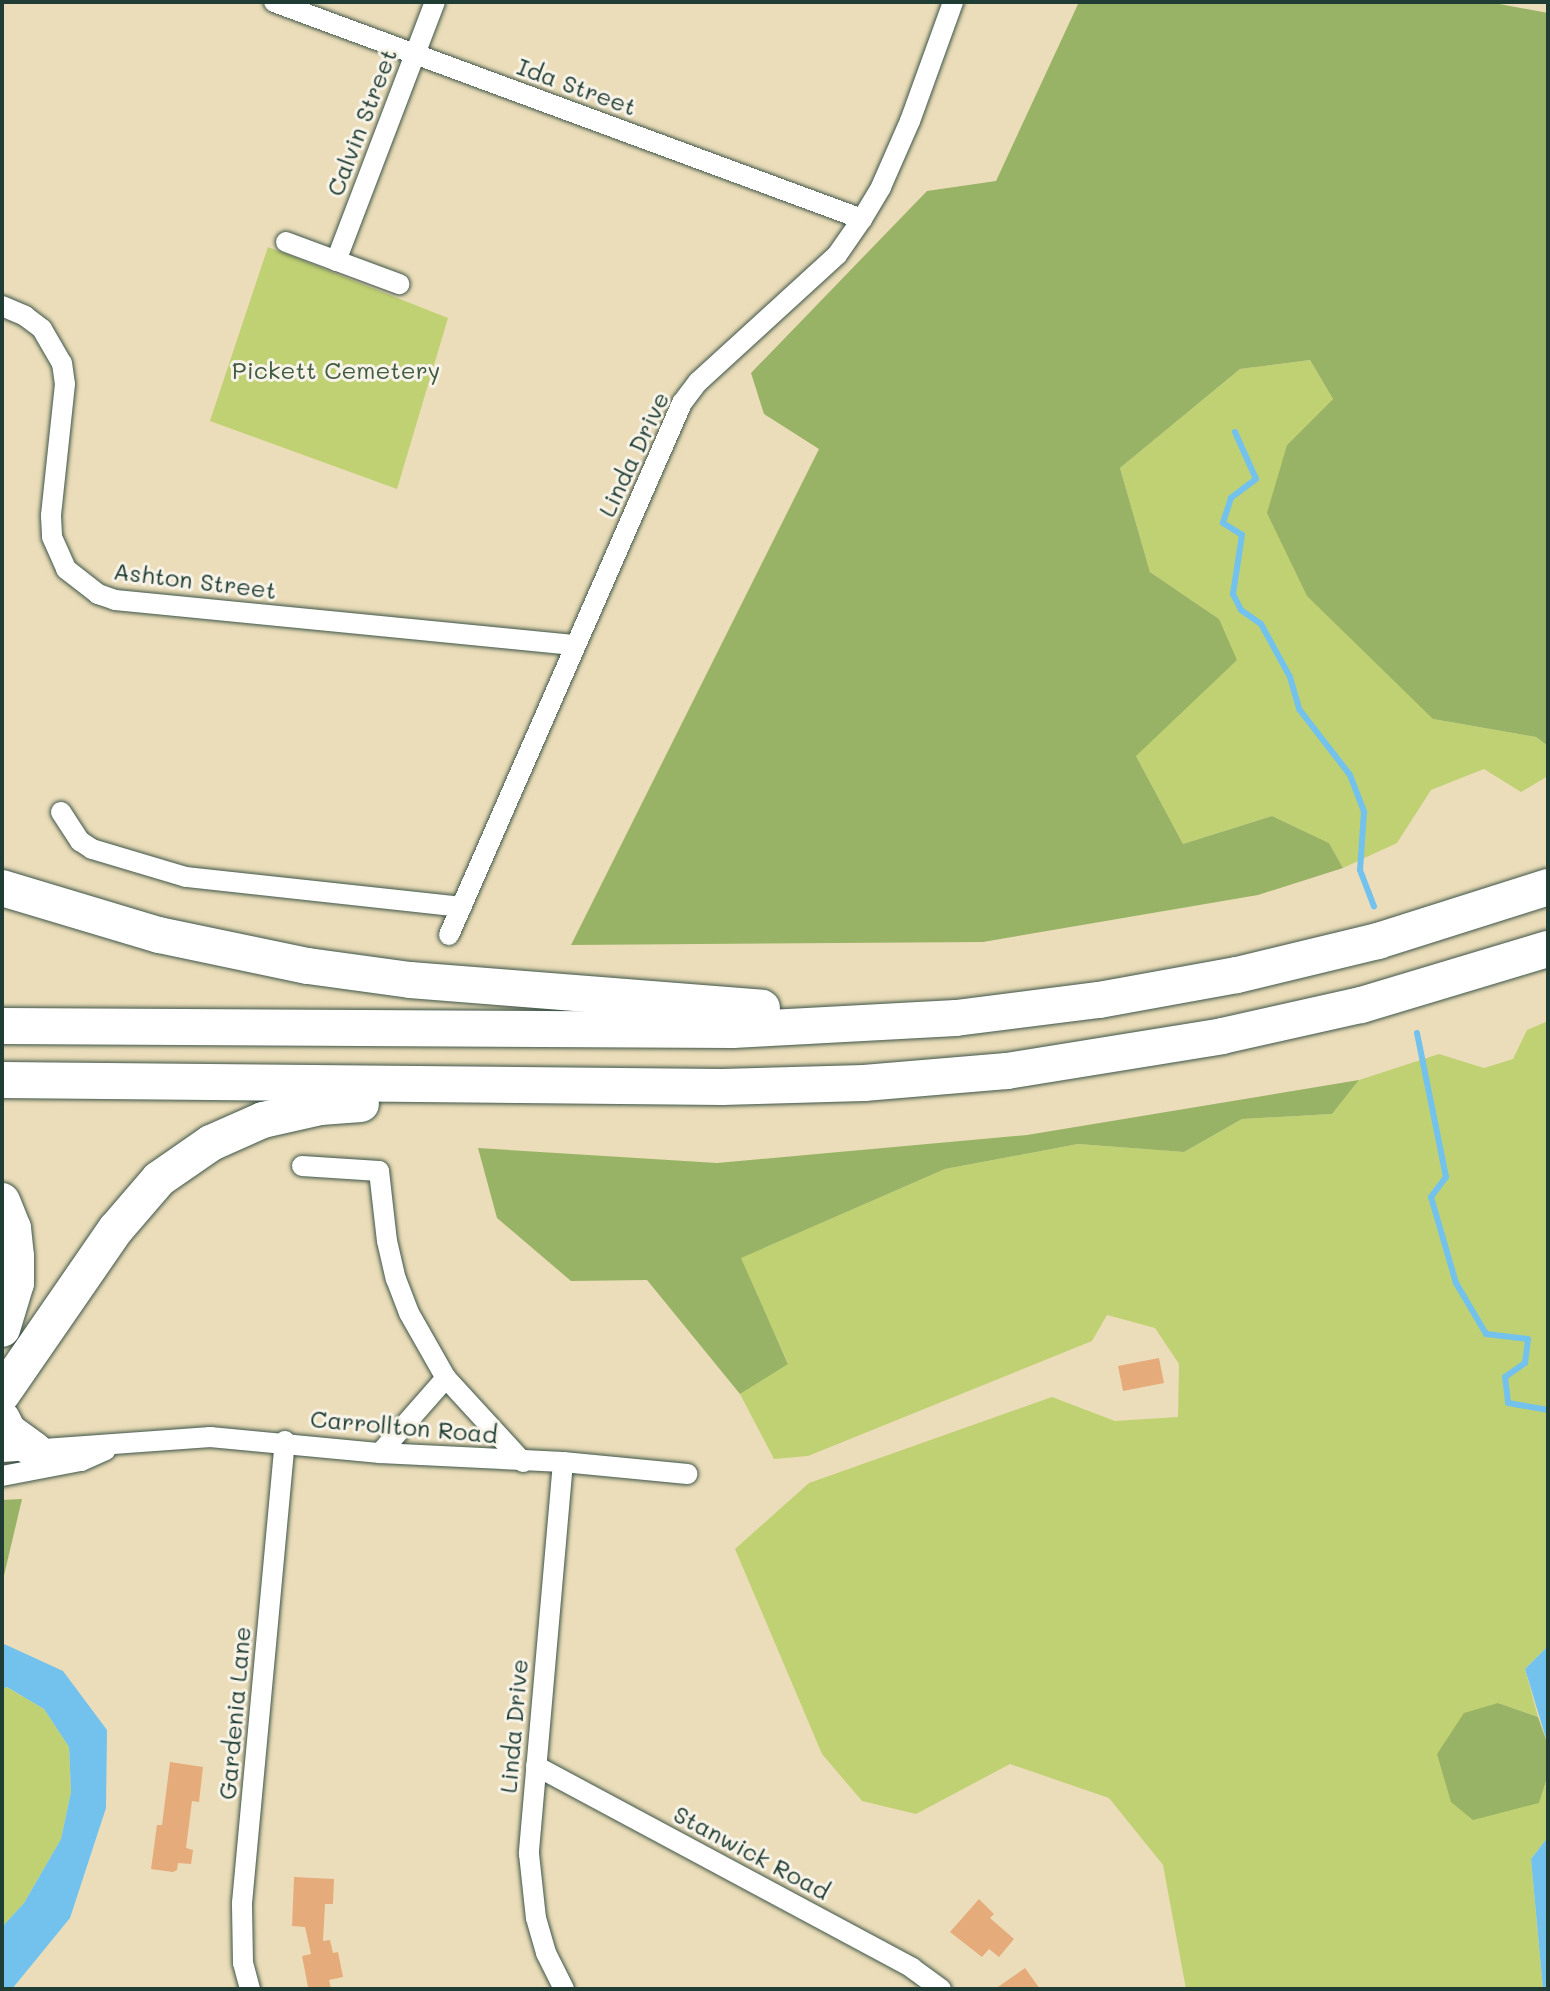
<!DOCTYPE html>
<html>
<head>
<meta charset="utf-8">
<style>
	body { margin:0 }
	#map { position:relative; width:1550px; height:1991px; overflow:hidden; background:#ebddb9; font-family:Mali,sans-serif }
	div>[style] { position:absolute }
	.green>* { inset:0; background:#c0d173 }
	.forest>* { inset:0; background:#98b365 }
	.water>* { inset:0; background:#72c2ed }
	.stream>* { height:6px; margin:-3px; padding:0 3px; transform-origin:3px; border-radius:3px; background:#72c2ed }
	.building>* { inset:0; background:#e6ab7a }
	.roads { filter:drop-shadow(0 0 2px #3e5548) drop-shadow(0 0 2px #3e5548) }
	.minor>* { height:20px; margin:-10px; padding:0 10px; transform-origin:10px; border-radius:10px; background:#fff }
	.motorway>* { height:36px; margin:-18px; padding:0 18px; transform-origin:18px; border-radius:18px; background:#fff }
	span { translate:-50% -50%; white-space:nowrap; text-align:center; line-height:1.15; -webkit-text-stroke:6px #f7f3e8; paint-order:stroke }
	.street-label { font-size:24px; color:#1f3d34 }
	.park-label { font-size:24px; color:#3f5b41 }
	.frame { position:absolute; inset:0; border:4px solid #1f3d34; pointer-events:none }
</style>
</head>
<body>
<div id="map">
	<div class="green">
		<i style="clip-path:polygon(268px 247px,448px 318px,397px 489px,210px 421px)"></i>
		<i style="clip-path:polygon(1310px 360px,1333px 399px,1287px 445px,1433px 719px,1536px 737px,1548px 746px,1548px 776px,1521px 792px,1484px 769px,1431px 790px,1397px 843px,1343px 868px,1329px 843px,1272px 816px,1183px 844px,1136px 756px,1219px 619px,1150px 572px,1120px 468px,1240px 369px)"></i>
		<i style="clip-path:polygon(1548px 1021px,1548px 1646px,1525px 1669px,1538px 1717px,1498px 1703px,1539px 1803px,1548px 1775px,1548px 1837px,1531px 1859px,1543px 1989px,1186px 1989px,1163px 1865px,1109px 1798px,1010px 1764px,916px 1814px,862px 1801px,822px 1754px,735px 1549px,809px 1483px,1052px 1397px,1115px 1421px,1178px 1417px,1179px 1364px,1155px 1328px,1107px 1315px,1092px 1341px,808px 1456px,774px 1459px,740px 1394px,788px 1363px,740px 1258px,945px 1169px,1078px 1144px,1184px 1152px,1242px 1119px,1332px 1114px,1359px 1080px,1439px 1054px,1484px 1068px,1513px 1059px,1527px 1030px)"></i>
		<i style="clip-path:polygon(7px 1687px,44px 1709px,69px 1747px,71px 1792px,61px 1839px,24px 1903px,2px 1927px,2px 1689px)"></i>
	</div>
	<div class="forest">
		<i style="clip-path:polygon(1079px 2px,1489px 2px,1548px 13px,1548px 746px,1536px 737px,1433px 719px,1307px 596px,1267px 513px,1287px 445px,1333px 399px,1310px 360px,1240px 369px,1120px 468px,1150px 572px,1219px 619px,1237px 660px,1136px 756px,1183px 844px,1272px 816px,1329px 843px,1343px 868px,1258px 895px,983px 942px,571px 945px,819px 449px,764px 414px,751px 373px,927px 191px,996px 181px)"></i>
		<i style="clip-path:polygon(1359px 1080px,1332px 1114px,1242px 1119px,1184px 1152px,1078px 1144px,945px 1169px,741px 1258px,788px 1364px,740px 1394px,647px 1280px,571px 1281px,497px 1218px,478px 1148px,717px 1163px,1027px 1135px)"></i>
		<i style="clip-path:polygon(22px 1499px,2px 1584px,2px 1500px)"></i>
		<i style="clip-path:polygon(1498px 1703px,1538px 1717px,1548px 1745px,1548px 1775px,1539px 1803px,1473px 1820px,1451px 1802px,1437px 1754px,1464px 1713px)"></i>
	</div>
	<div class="water">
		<i style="clip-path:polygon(2px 1643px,63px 1671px,107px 1730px,106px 1808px,70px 1918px,12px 1989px,2px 1989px,2px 1927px,24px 1903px,61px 1839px,71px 1792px,69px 1747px,44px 1709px,7px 1687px,2px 1689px)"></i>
		<i style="clip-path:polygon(1548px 1646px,1548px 1745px,1525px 1669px)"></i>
		<i style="clip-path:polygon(1548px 1837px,1548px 1989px,1543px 1989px,1531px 1859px)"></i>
	</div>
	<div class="stream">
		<i style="left:1235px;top:432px;width:51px;rotate:65.9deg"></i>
		<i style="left:1256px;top:479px;width:31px;rotate:143deg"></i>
		<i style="left:1231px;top:498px;width:26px;rotate:108deg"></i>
		<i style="left:1223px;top:523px;width:22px;rotate:32deg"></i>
		<i style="left:1242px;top:535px;width:60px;rotate:98.7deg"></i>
		<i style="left:1233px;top:594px;width:18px;rotate:63deg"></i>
		<i style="left:1241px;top:610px;width:24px;rotate:35deg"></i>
		<i style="left:1261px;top:624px;width:60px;rotate:61.3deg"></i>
		<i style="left:1290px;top:677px;width:33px;rotate:74deg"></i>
		<i style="left:1299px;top:709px;width:83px;rotate:52.3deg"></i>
		<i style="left:1350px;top:775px;width:40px;rotate:69deg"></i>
		<i style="left:1364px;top:812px;width:58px;rotate:93.9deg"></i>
		<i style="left:1360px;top:870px;width:39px;rotate:69deg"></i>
		<i style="left:1417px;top:1033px;width:147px;rotate:78.6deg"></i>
		<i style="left:1446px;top:1177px;width:25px;rotate:127deg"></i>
		<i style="left:1431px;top:1197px;width:90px;rotate:73.8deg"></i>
		<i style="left:1456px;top:1283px;width:59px;rotate:59.5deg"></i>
		<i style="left:1486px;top:1334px;width:42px;rotate:6.8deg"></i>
		<i style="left:1528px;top:1339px;width:24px;rotate:97deg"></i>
		<i style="left:1525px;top:1363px;width:24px;rotate:145deg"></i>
		<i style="left:1505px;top:1377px;width:26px;rotate:83deg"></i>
		<i style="left:1508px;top:1403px;width:41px;rotate:9.9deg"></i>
	</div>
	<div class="building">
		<i style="clip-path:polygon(1159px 1358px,1164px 1383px,1123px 1391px,1118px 1366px)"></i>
		<i style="clip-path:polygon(170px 1762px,203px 1767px,199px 1802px,192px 1801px,186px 1848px,193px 1850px,191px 1864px,178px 1863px,177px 1870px,173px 1872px,151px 1869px,157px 1825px,162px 1825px)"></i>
		<i style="clip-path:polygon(294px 1877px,334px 1879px,333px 1904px,325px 1904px,323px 1941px,330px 1940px,333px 1953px,338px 1952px,343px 1977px,329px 1980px,331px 1989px,308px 1987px,302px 1956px,311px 1954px,305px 1927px,292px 1926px)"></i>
		<i style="clip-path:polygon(979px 1899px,994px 1914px,990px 1918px,1014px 1939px,999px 1957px,989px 1949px,982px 1957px,950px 1932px)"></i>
		<i style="clip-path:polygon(1025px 1968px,1040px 1989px,995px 1989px)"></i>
	</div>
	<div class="roads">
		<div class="minor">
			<i style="left:274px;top:2px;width:627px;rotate:20.26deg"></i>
			<i style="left:286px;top:242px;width:121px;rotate:20.4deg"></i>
			<i style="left:336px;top:261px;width:277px;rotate:-69.1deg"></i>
			<i style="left:2px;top:306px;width:25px;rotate:23deg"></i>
			<i style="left:25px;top:316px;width:21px;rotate:37deg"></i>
			<i style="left:42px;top:329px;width:39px;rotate:60deg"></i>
			<i style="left:62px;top:363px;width:21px;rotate:82deg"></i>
			<i style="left:65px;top:384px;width:133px;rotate:96.1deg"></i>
			<i style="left:51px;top:516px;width:21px;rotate:87deg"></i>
			<i style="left:52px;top:537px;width:35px;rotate:66deg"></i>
			<i style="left:66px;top:569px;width:41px;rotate:38deg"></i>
			<i style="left:98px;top:594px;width:18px;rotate:19deg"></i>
			<i style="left:115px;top:600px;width:461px;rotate:5.6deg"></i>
			<i style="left:61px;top:812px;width:35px;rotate:57deg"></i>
			<i style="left:80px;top:841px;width:14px;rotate:34deg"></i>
			<i style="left:92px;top:849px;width:98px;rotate:16.6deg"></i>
			<i style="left:186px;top:877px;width:277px;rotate:6.2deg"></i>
			<i style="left:449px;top:935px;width:581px;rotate:-66.35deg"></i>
			<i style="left:682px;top:403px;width:26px;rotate:-53deg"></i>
			<i style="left:698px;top:382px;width:188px;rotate:-42.4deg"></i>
			<i style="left:837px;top:255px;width:44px;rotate:-55.2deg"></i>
			<i style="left:862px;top:219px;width:37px;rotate:-59deg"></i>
			<i style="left:881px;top:187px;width:72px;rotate:-66.3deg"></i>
			<i style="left:910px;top:121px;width:127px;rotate:-70.1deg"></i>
			<i style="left:302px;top:1166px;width:77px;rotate:3.7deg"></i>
			<i style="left:379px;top:1171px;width:70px;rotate:83.5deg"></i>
			<i style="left:387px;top:1241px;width:39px;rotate:77deg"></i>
			<i style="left:396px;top:1279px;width:36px;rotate:69deg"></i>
			<i style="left:409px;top:1313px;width:75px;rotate:60.4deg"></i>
			<i style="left:446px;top:1378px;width:114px;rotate:47.5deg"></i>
			<i style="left:2px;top:1452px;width:209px;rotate:-4.1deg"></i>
			<i style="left:210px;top:1437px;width:171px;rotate:5.4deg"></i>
			<i style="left:380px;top:1453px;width:183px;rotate:2.8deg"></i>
			<i style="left:563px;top:1462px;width:125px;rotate:5.5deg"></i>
			<i style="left:380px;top:1453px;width:100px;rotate:-48.7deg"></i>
			<i style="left:563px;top:1462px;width:393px;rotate:95deg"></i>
			<i style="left:529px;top:1854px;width:64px;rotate:83.8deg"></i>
			<i style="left:536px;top:1918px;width:36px;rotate:74deg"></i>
			<i style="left:546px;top:1953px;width:40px;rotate:63.4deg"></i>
			<i style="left:2px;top:1476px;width:80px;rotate:-10.8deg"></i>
			<i style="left:81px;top:1461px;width:27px;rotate:-24deg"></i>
			<i style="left:536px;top:1766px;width:427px;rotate:28.2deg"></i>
			<i style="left:912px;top:1968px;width:36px;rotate:36deg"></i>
			<i style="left:250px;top:1989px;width:27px;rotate:-105deg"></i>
			<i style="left:243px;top:1963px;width:60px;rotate:-91deg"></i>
			<i style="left:242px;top:1903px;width:464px;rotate:-84.7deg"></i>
		</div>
		<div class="motorway">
			<i style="left:2px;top:888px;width:164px;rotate:16.7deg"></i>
			<i style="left:159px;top:935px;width:152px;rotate:11.8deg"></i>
			<i style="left:308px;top:966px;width:103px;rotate:7.8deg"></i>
			<i style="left:410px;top:980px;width:353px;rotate:4.5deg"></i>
			<i style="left:2px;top:1026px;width:731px;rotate:0.31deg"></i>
			<i style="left:733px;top:1030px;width:223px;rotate:-3.1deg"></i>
			<i style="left:956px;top:1018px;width:144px;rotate:-7.2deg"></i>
			<i style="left:1099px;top:1000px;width:140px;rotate:-10.3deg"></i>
			<i style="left:1237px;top:975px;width:145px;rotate:-13.6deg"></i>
			<i style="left:1378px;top:941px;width:178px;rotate:-17.6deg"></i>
			<i style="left:2px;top:1080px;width:720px;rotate:0.56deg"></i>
			<i style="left:722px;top:1087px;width:142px;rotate:-1.6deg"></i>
			<i style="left:864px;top:1083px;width:144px;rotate:-4.8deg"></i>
			<i style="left:1007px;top:1071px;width:218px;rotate:-9.2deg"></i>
			<i style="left:1222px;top:1036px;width:142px;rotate:-12.6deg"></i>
			<i style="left:1361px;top:1005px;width:195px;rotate:-16.7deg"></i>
			<i style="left:2px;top:1201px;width:29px;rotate:68deg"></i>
			<i style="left:13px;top:1228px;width:28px;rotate:84deg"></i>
			<i style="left:16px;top:1256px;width:27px;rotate:90deg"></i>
			<i style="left:16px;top:1283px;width:48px;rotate:106.9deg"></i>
			<i style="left:2px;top:1394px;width:201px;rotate:-55.4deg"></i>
			<i style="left:116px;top:1229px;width:66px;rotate:-49.3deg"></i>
			<i style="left:159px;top:1179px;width:63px;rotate:-34.7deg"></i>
			<i style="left:211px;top:1143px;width:57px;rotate:-23.9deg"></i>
			<i style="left:263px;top:1120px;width:58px;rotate:-12.8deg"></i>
			<i style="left:320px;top:1107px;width:41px;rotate:-4.2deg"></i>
			<i style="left:2px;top:1419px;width:13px;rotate:63deg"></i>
			<i style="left:8px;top:1431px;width:32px;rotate:36deg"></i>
		</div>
	</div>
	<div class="street-label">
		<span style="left:577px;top:86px;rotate:20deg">Ida Street</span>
		<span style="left:361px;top:122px;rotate:-69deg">Calvin Street</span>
		<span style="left:633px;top:454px;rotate:-65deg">Linda Drive</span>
		<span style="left:195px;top:580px;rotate:7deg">Ashton Street</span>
		<span style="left:404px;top:1426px;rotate:5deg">Carrollton Road</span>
		<span style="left:234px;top:1713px;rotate:-85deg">Gardenia Lane</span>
		<span style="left:513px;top:1726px;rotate:-85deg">Linda Drive</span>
		<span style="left:752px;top:1852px;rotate:28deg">Stanwick Road</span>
	</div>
	<div class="park-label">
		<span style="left:336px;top:370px">Pickett Cemetery</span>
	</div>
	<div class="frame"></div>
</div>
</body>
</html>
